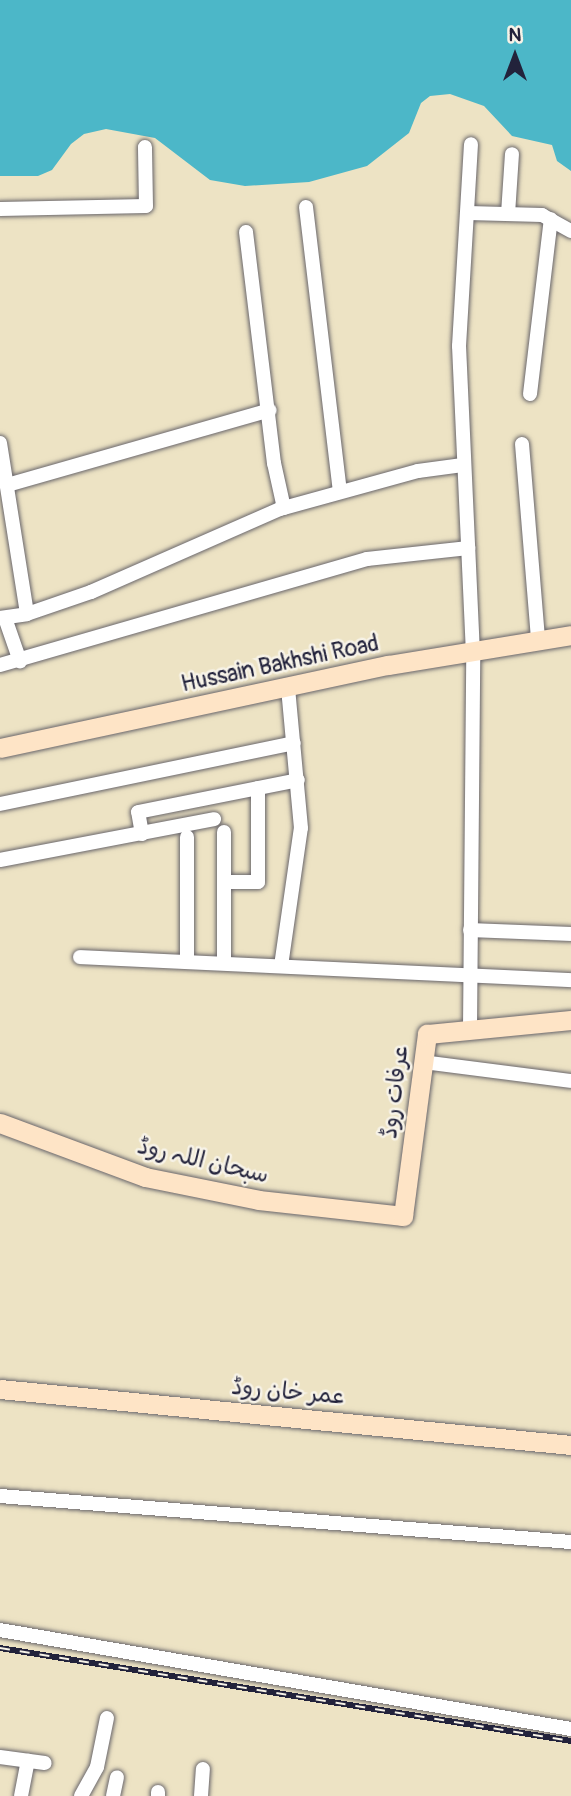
<!DOCTYPE html>
<html>
<head>
<meta charset="utf-8">
<style>
	body { margin:0 }
	#map { position:relative; width:571px; height:1796px; overflow:hidden; background:#ede3c4; font-family:Pangolin,"Playpen Sans Arabic",sans-serif }
	div>[style] { position:absolute }
	.water>* { inset:0; background:#4cb7c8 }
	.roads { filter:drop-shadow(0 0 2px #69666b) drop-shadow(0 0 2px #69666b) }
	.street>* { height:14px; margin:-7px; padding:0 7px; transform-origin:7px; border-radius:7px; background:#fff }
	.secondary>* { height:19px; margin:-9.5px; padding:0 9.5px; transform-origin:9.5px; border-radius:9.5px; background:#fee4c6 }
	.rail>* { height:6px; margin-top:-3px; transform-origin:0; background:repeating-linear-gradient(90deg,#f7f3e8 0 10px,#22223b 0 20px); box-sizing:border-box; border-block:2px solid #22223b }
	span { translate:-50% -50%; white-space:nowrap; text-align:center; line-height:1.15; -webkit-text-stroke:5px #f7f3e8; paint-order:stroke }
	.street-label { font-size:23px; color:#22223b }
	.north { position:absolute; left:480px; top:21px; width:70px; height:70px; -webkit-text-stroke:5px #f7f3e8; paint-order:stroke; rotate:0deg; font-size:19px; font-weight:700; line-height:28px; text-align:center; color:#22223b }
	.north::after { content:''; display:block; margin:auto; width:24px; height:32px; background:#22223b; clip-path:polygon(50% 0,100% 100%,50% 72%,0 100%) }
</style>
</head>
<body>
<div id="map">
	<div class="water">
		<i style="clip-path:polygon(0 0,571px 0,571px 171px,557px 161px,552px 145px,512px 136px,484px 106px,450px 94px,430px 96px,421px 103px,409px 133px,367px 166px,309px 182px,245px 186px,210px 180px,155px 138px,106px 129px,84px 134px,71px 144px,52px 170px,38px 176px,0 176px)"></i>
	</div>
	<div class="roads">
		<div class="street">
			<i style="left:306px;top:207px;width:286px;rotate:83.2deg"></i>
			<i style="left:0;top:209px;width:146px;rotate:-1.2deg"></i>
			<i style="left:146px;top:206px;width:59px;rotate:-91deg"></i>
			<i style="left:468px;top:213px;width:74px;rotate:1.5deg"></i>
			<i style="left:542px;top:215px;width:33px;rotate:29deg"></i>
			<i style="left:508px;top:214px;width:60px;rotate:-86.2deg"></i>
			<i style="left:246px;top:232px;width:233px;rotate:83.1deg"></i>
			<i style="left:274px;top:463px;width:46px;rotate:77.5deg"></i>
			<i style="left:530px;top:394px;width:176px;rotate:-83.2deg"></i>
			<i style="left:0;top:443px;width:173px;rotate:81deg"></i>
			<i style="left:522px;top:444px;width:197px;rotate:85.3deg"></i>
			<i style="left:7px;top:485px;width:273px;rotate:-15.9deg"></i>
			<i style="left:0;top:618px;width:27px;rotate:-8deg"></i>
			<i style="left:27px;top:614px;width:68px;rotate:-19deg"></i>
			<i style="left:91px;top:592px;width:206px;rotate:-23.7deg"></i>
			<i style="left:280px;top:509px;width:143px;rotate:-15.4deg"></i>
			<i style="left:418px;top:471px;width:45px;rotate:-7.6deg"></i>
			<i style="left:5px;top:618px;width:46px;rotate:70.8deg"></i>
			<i style="left:0;top:665px;width:382px;rotate:-16.1deg"></i>
			<i style="left:367px;top:559px;width:102px;rotate:-6.2deg"></i>
			<i style="left:0;top:804px;width:300px;rotate:-11.7deg"></i>
			<i style="left:224px;top:832px;width:131px;rotate:90deg"></i>
			<i style="left:142px;top:834px;width:22px;rotate:-100deg"></i>
			<i style="left:138px;top:812px;width:163px;rotate:-11.3deg"></i>
			<i style="left:187px;top:837px;width:124px;rotate:90deg"></i>
			<i style="left:0;top:860px;width:218px;rotate:-10.8deg"></i>
			<i style="left:224px;top:882px;width:34px"></i>
			<i style="left:258px;top:882px;width:94px;rotate:-90deg"></i>
			<i style="left:470px;top:930px;width:101px;rotate:2.3deg"></i>
			<i style="left:80px;top:957px;width:492px;rotate:2.7deg"></i>
			<i style="left:281px;top:966px;width:139px;rotate:-81.8deg"></i>
			<i style="left:301px;top:828px;width:141px;rotate:-95.3deg"></i>
			<i style="left:470px;top:1029px;width:375px;rotate:-89.5deg"></i>
			<i style="left:473px;top:654px;width:308px;rotate:-92.6deg"></i>
			<i style="left:459px;top:346px;width:202px;rotate:-86.6deg"></i>
			<i style="left:423px;top:1062px;width:149px;rotate:7.3deg"></i>
			<i style="left:0;top:1496px;width:573px;rotate:4.61deg"></i>
			<i style="left:0;top:1630px;width:580px;rotate:9.84deg"></i>
			<i style="left:0;top:1757px;width:45px;rotate:7.6deg"></i>
			<i style="left:21px;top:1796px;width:36px;rotate:-79deg"></i>
			<i style="left:81px;top:1796px;width:33px;rotate:-61deg"></i>
			<i style="left:97px;top:1767px;width:50px;rotate:-78.5deg"></i>
			<i style="left:113px;top:1796px;width:19px;rotate:-78deg"></i>
			<i style="left:158px;top:1796px;width:4px;rotate:-90deg"></i>
			<i style="left:201px;top:1796px;width:27px;rotate:-86deg"></i>
		</div>
		<div class="secondary">
			<i style="left:0;top:748px;width:397px;rotate:-12.1deg"></i>
			<i style="left:388px;top:665px;width:185px;rotate:-9.3deg"></i>
			<i style="left:0;top:1123px;width:155px;rotate:20.4deg"></i>
			<i style="left:145px;top:1177px;width:116px;rotate:11.4deg"></i>
			<i style="left:259px;top:1200px;width:145px;rotate:6.3deg"></i>
			<i style="left:403px;top:1216px;width:184px;rotate:-82.5deg"></i>
			<i style="left:427px;top:1034px;width:145px;rotate:-5.6deg"></i>
			<i style="left:0;top:1389px;width:574px;rotate:5.6deg"></i>
		</div>
	</div>
	<div class="rail">
		<i style="left:0;top:1648px;width:579px;rotate:9.25deg"></i>
	</div>
	<div class="street-label">
		<span style="left:280px;top:664px;rotate:-12deg">Hussain Bakhshi Road</span>
		<span style="left:395px;top:1092px;rotate:-83deg">عرفات روڈ</span>
		<span style="left:203px;top:1161px;rotate:13deg">سبحان اللہ روڈ</span>
		<span style="left:288px;top:1392px;rotate:5deg">عمر خان روڈ</span>
	</div>
	<div class="north">N</div>
</div>
</body>
</html>
